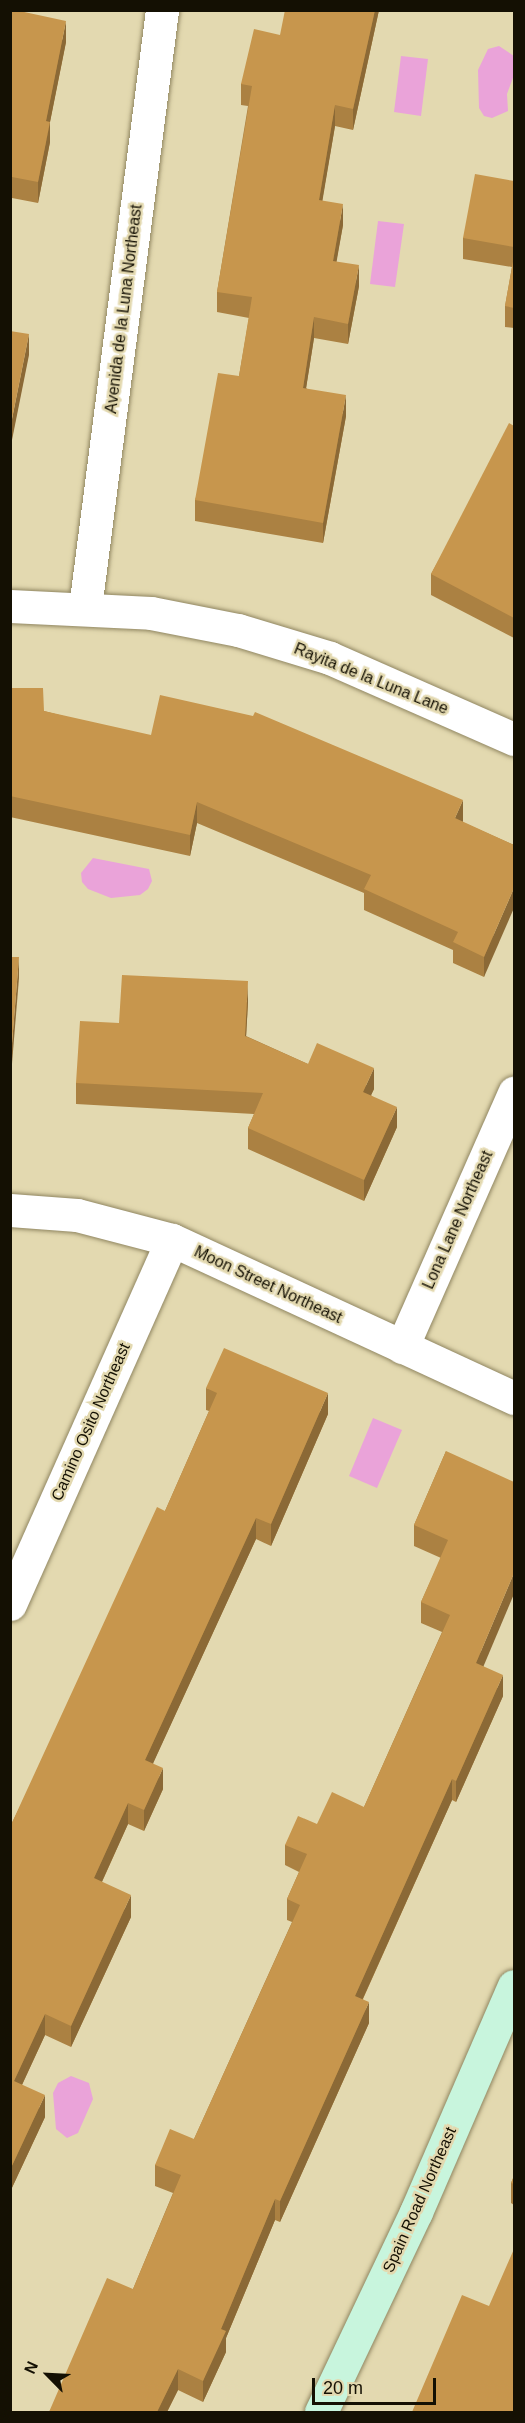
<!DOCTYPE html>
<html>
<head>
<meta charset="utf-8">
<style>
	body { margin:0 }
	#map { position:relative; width:525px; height:2423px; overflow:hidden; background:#e3d9b0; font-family:Arial,sans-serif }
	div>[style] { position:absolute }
	.water>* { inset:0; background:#eaa3d9 }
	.roads { filter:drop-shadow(0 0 2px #908661) drop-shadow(0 0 2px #908661) }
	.street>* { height:33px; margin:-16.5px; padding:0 16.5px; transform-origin:16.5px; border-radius:16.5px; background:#fff }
	.secondary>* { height:33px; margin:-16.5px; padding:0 16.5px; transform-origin:16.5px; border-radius:16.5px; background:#c8f5dd }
	.wall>* { inset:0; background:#ab8142 }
	.shaded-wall>* { inset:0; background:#8b6936 }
	.building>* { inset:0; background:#c7964d }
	span { translate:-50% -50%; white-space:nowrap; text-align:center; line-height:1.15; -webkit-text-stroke:5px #e3d9b0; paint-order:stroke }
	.street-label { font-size:16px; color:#141003 }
	.frame { position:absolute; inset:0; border:12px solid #141003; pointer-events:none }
	.north { position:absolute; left:18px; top:2345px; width:60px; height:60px; -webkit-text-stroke:4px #e3d9b0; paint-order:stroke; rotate:294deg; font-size:16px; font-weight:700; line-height:24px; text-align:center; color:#141003 }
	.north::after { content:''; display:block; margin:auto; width:21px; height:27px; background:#141003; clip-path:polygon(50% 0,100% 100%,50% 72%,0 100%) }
	.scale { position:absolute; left:312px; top:2378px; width:124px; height:27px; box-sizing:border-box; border:3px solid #141003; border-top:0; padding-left:8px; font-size:18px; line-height:21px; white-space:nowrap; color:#141003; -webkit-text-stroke:4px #e3d9b0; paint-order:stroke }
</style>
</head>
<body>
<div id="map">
	<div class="water">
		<i style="clip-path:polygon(499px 46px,514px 56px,514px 75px,507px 94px,508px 111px,492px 118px,484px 116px,479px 108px,478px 70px,488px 49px)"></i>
		<i style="clip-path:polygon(401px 56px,428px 59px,421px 116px,394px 112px)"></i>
		<i style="clip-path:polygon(378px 221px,404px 224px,395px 287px,370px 284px)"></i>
		<i style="clip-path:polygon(93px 858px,149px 869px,152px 881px,148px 889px,140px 895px,111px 898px,88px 889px,82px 882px,81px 873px)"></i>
		<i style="clip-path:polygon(373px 1418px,402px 1430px,377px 1488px,349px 1476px)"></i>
		<i style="clip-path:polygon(71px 2076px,89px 2083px,93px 2099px,78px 2133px,67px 2138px,56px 2129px,53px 2093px,58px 2083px)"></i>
	</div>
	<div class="roads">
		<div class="street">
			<i style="left:10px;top:606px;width:141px;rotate:2.8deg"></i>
			<i style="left:151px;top:613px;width:89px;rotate:11.1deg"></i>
			<i style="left:238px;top:630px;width:96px;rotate:16.9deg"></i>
			<i style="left:330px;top:658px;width:201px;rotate:23.8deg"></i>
			<i style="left:85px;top:608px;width:603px;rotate:-82.66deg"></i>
			<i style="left:10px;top:1210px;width:67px;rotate:4.3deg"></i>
			<i style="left:77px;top:1215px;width:98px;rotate:14.7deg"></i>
			<i style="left:172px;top:1240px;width:377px;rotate:24.8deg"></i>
			<i style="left:402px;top:1347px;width:278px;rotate:-66.2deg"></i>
			<i style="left:10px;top:1604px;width:398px;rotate:-66deg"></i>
		</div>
		<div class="secondary">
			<i style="left:321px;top:2412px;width:221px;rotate:-64.6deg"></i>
			<i style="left:416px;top:2212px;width:246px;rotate:-66.6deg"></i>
		</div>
	</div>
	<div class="wall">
		<i style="clip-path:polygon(10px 10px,19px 10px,19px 12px,66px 42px,50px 122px,50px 142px,38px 203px,12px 198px)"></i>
		<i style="clip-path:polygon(379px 10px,353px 130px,335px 126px,322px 201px,343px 225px,336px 262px,359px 286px,348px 344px,314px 338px,306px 388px,346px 416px,323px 543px,195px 521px,195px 500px,239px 376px,249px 318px,217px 312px,217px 292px,248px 106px,241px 105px,241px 84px,280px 35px)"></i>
		<i style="clip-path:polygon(514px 181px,514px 328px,505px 327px,505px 306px,512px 267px,463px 259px,463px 238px)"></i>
		<i style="clip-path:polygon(514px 426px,514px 638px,431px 595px,431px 574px)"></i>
		<i style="clip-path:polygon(10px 688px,44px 711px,463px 821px,462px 822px,514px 845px,484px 977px,453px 963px,453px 950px,364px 910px,364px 893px,197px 823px,190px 856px,10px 817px)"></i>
		<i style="clip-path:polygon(248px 1002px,246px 1036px,308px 1064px,374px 1089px,371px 1095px,397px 1127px,364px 1201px,248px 1149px,248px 1128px,254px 1114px,76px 1104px,76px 1083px,119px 1023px)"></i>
		<i style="clip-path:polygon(206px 1388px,328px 1414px,271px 1546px,256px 1539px,153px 1763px,163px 1789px,144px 1831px,128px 1824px,102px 1882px,131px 1917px,71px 2047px,45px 2035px,22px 2085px,45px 2117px,10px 2192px,10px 1827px,165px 1511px,209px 1411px,206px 1410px)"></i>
		<i style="clip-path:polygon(446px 1451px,483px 1666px,503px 1696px,456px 1802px,452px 1800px,363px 1999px,369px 2023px,280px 2222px,275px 2220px,226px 2338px,226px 2352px,203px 2402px,178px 2390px,167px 2412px,49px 2412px,133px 2289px,173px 2193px,155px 2186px,155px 2165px,194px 2139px,292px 1922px,287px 1920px,287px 1899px,299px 1872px,285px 1865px,285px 1845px,317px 1824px,364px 1807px,442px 1632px,421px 1623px,421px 1602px,441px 1558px,414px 1546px,414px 1525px)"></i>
		<i style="clip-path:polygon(514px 2176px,514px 2205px,511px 2203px,511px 2183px)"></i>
	</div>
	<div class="shaded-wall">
		<i style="clip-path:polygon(375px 10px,379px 10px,353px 130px,353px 109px)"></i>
		<i style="clip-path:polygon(66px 21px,66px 42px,46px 142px,46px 121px)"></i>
		<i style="clip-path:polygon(335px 105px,335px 126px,319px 221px,319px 200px)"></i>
		<i style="clip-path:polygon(50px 122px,50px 142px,38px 203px,38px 182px)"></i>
		<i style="clip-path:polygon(12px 177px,12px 198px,10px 208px,10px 187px)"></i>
		<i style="clip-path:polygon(343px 204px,343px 225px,333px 282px,333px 261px)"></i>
		<i style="clip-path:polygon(359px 265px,359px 286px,348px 344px,348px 324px)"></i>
		<i style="clip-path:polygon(314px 317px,314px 338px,303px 408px,303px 388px)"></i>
		<i style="clip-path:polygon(29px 334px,29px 355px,10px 450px,10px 429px)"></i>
		<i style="clip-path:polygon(346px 395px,346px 416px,323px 543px,323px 523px)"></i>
		<i style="clip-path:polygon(463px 800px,463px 821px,455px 839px,455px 818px)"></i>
		<i style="clip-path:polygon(197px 802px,197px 823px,190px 856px,190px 835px)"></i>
		<i style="clip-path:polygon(514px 888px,514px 908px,484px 977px,484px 957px)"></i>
		<i style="clip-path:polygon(19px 957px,19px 978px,10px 1088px,10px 1068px)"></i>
		<i style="clip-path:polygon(248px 981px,248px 1002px,245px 1057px,245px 1036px)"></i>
		<i style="clip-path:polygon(374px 1068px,374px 1089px,363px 1112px,363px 1092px)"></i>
		<i style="clip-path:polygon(397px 1107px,397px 1127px,364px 1201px,364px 1180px)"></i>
		<i style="clip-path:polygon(328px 1393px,328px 1414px,271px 1546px,271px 1524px)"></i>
		<i style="clip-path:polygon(256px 1518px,256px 1539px,145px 1781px,145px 1760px)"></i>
		<i style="clip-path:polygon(514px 1573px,514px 1594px,476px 1684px,476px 1663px)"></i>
		<i style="clip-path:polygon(503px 1675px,503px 1696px,456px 1802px,456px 1781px)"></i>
		<i style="clip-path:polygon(163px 1768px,163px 1789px,144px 1831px,144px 1810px)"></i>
		<i style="clip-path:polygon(452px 1779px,452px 1800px,355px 2016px,355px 1996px)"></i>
		<i style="clip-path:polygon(128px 1803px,128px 1824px,94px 1899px,94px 1878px)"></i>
		<i style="clip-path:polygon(131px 1895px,131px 1917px,71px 2047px,71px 2026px)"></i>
		<i style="clip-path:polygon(369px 2002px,369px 2023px,280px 2222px,280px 2201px)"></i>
		<i style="clip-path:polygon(45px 2014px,45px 2035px,14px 2102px,14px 2081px)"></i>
		<i style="clip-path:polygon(45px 2095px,45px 2117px,10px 2192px,10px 2170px)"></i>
		<i style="clip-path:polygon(275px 2199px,275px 2220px,226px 2338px,226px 2352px,203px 2402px,203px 2381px,221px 2329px)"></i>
		<i style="clip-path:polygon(178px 2369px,178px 2390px,167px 2412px,157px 2412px)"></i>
	</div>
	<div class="building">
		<i style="clip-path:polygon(10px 10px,15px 10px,66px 21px,46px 121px,50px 122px,38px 182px,12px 177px,10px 187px)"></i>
		<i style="clip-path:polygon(285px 10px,375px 10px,353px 109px,335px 105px,319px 200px,343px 204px,333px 261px,359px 265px,348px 324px,314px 317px,303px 388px,346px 395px,323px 523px,195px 500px,218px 373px,239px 376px,252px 297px,217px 292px,252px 86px,241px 84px,254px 29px,280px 35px)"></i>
		<i style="clip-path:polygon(475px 174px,514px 181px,514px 247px,463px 238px)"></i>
		<i style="clip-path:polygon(514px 256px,514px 308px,505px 306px)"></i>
		<i style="clip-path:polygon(10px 331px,29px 334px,10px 429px)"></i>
		<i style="clip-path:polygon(509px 423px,514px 426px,514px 618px,431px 574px)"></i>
		<i style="clip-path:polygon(10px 688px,43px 688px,44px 711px,151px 735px,160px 695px,253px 716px,255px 712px,463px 800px,455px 818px,514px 845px,514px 888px,484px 957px,453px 942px,458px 932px,364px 889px,371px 875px,197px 802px,190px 835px,10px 796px)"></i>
		<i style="clip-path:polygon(10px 957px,19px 957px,10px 1068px)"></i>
		<i style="clip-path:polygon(122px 975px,248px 981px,245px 1036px,308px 1064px,317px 1043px,374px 1068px,363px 1092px,397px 1107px,364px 1180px,248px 1128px,263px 1093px,76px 1083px,80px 1021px,119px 1023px)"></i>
		<i style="clip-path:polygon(224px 1348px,328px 1393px,271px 1524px,256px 1518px,145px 1760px,163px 1768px,144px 1810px,128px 1803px,94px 1878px,131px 1895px,71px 2026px,45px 2014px,14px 2081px,45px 2095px,10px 2170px,10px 1827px,157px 1507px,165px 1511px,217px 1393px,206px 1388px)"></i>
		<i style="clip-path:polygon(446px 1451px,514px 1482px,514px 1573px,476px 1663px,503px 1675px,456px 1781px,452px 1779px,355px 1996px,369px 2002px,280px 2201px,275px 2199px,221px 2329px,226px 2331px,203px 2381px,178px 2369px,157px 2412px,49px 2412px,107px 2278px,133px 2289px,181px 2175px,155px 2165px,170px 2129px,194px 2139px,300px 1905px,287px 1899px,307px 1854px,285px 1845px,298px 1816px,317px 1824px,332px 1792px,364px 1807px,450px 1615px,421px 1602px,448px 1540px,414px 1525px)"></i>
		<i style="clip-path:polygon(514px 2176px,514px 2184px,511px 2183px)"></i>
		<i style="clip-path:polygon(514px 2249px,514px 2412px,412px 2412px,462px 2295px,489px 2306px)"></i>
	</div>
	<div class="street-label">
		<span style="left:124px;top:309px;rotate:-83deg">Avenida de la Luna Northeast</span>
		<span style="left:371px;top:679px;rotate:22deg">Rayita de la Luna Lane</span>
		<span style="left:458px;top:1220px;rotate:-66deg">Lona Lane Northeast</span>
		<span style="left:268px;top:1285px;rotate:25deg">Moon Street Northeast</span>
		<span style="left:91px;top:1422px;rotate:-66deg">Camino Osito Northeast</span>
		<span style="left:420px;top:2200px;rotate:-66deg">Spain Road Northeast</span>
	</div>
	<div class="frame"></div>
	<div class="north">N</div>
	<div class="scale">20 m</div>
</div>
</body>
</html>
